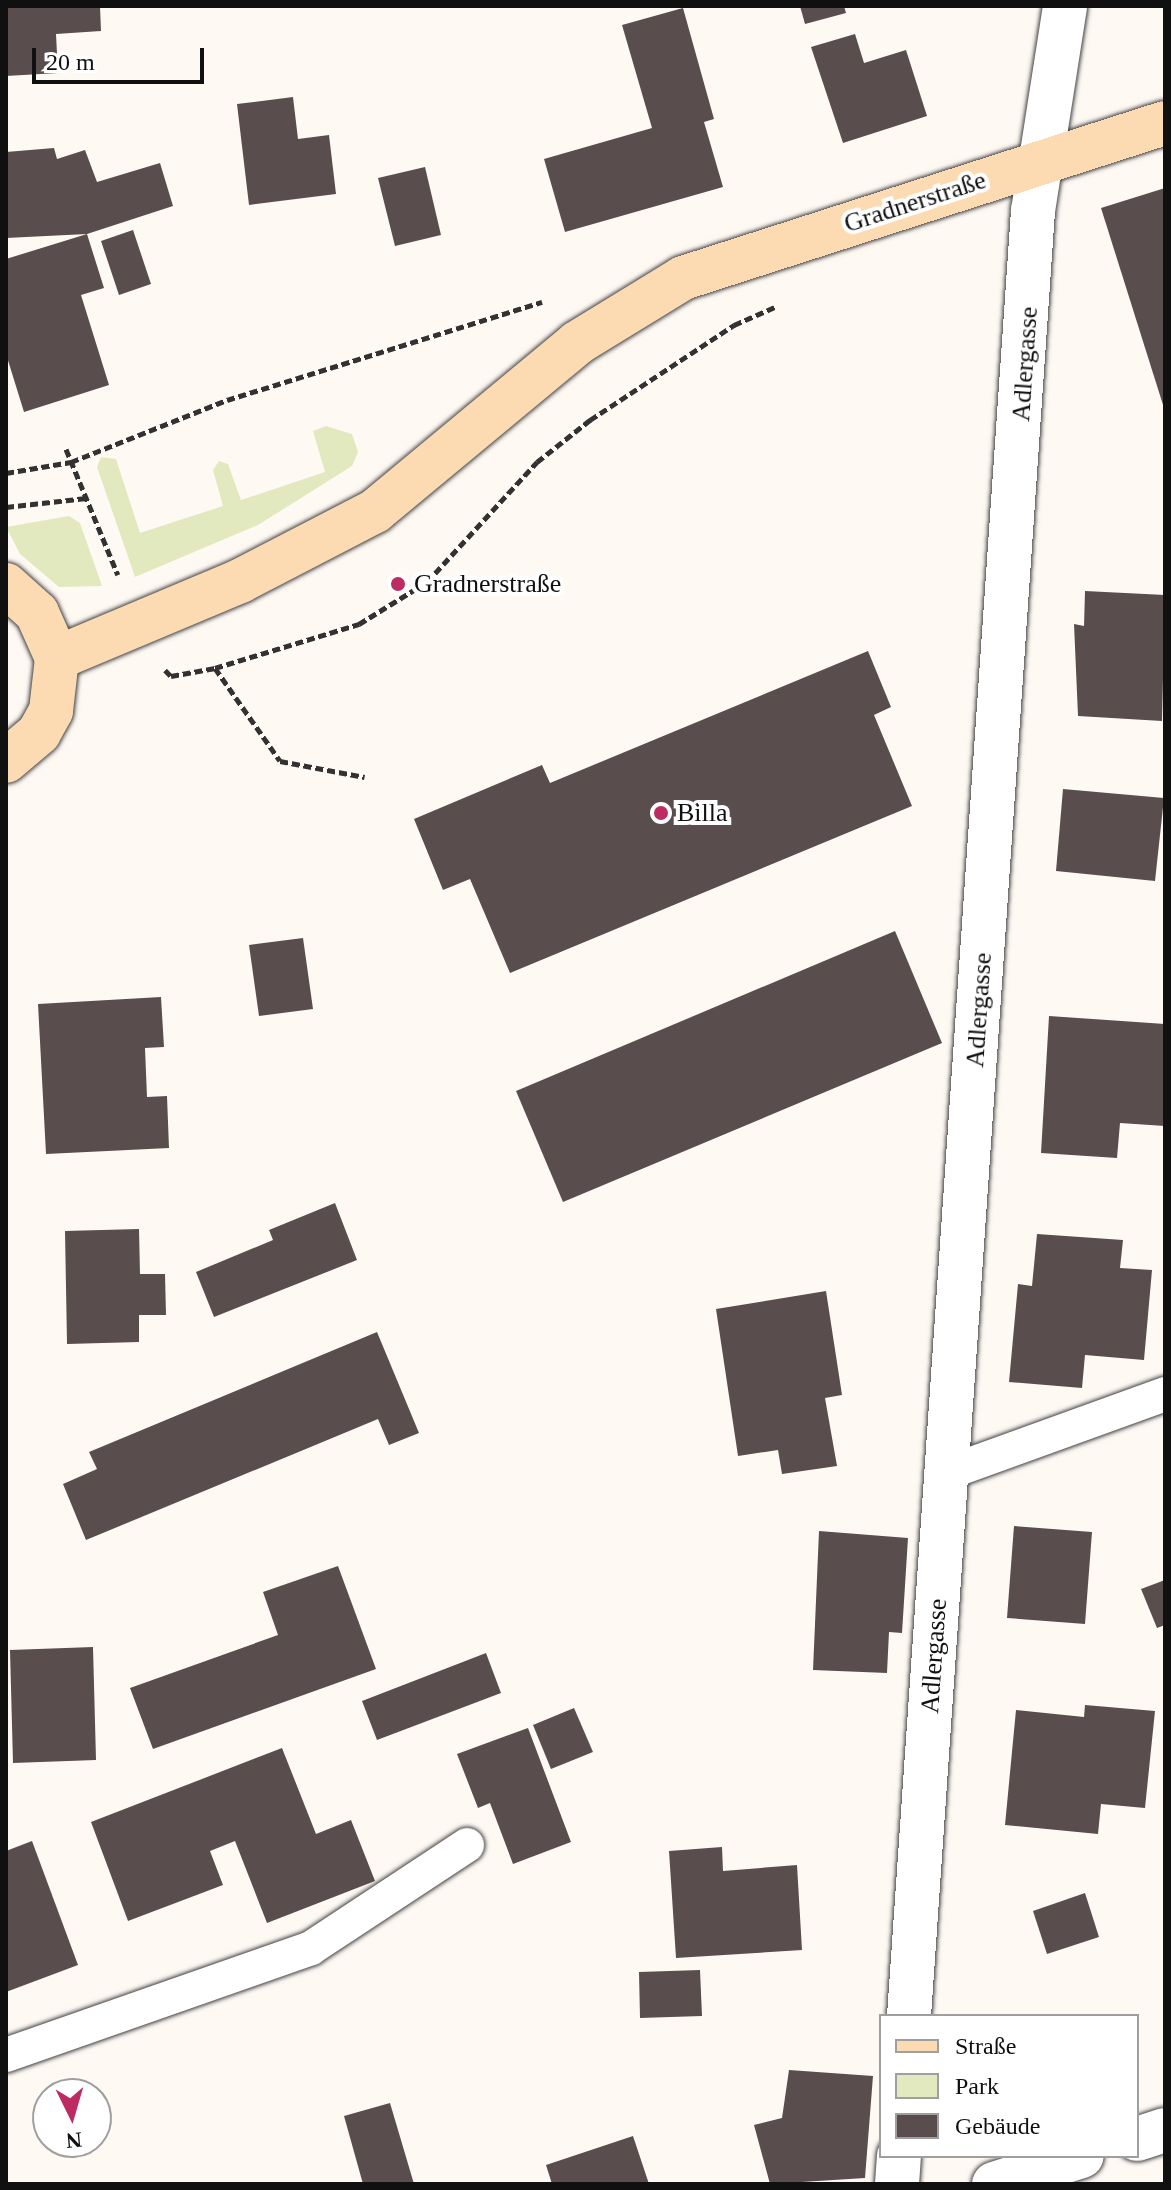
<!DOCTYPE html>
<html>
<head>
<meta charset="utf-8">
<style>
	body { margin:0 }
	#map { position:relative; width:1171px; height:2190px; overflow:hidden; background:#fff9f4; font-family:Georgia,serif }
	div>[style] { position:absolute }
	.green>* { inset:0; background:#e2e9be }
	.building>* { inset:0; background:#594e4d }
	.path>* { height:5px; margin-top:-2.5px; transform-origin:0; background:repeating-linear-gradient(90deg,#323232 0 8px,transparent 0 12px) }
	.roads { filter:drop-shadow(0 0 2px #434343) drop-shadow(0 0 2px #434343) }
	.service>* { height:34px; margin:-17px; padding:0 17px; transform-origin:17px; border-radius:17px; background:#fff }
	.minor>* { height:44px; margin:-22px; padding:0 22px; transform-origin:22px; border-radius:22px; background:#fff }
	.secondary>* { height:44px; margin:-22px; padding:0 22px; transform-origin:22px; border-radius:22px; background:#fcdbb2 }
	.dots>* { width:22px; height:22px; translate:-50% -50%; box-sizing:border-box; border:4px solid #fff; border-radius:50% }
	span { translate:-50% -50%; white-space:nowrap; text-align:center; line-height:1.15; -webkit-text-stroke:8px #fff; paint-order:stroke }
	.street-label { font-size:26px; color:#101010 }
	.poi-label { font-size:26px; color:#101010 }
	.left { translate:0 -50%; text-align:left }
	.frame { position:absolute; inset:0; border:8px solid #101010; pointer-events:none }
	.legend { position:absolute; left:879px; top:2014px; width:260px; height:144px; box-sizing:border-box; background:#fff; border:2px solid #9f9f9f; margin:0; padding:10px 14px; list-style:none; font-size:24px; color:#101010 }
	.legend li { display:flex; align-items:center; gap:16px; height:40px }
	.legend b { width:40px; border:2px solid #9f9f9f }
	.north { position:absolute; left:32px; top:2078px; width:80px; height:80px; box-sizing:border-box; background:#fff; border:2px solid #9f9f9f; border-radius:50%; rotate:175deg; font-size:22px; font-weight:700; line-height:32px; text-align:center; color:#101010 }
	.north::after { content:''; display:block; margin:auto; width:28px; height:36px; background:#bc2c62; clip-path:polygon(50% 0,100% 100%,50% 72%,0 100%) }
	.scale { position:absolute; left:32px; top:48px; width:172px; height:36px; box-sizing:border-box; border:4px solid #101010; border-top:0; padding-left:10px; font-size:24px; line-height:28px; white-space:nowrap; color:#101010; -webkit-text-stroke:6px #fff; paint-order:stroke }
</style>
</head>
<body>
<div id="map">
	<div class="green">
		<i style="clip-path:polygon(326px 426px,352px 434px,358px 452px,352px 466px,258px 525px,135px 577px,97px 467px,101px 457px,116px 459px,140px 533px,223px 506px,213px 470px,219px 461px,228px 464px,241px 500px,325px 472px,313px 431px)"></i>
		<i style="clip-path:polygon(69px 516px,80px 523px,102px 586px,59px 587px,20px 554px,6px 527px)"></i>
	</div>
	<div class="building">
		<i style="clip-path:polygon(6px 6px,100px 6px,101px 31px,56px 34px,58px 73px,6px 76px)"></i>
		<i style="clip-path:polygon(800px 6px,844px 6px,846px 13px,805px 24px)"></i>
		<i style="clip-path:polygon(683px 8px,714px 119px,704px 122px,723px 187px,565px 232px,544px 159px,652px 128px,622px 25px)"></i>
		<i style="clip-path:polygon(855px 34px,864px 63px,906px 50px,927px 116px,843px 143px,811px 47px)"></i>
		<i style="clip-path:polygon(293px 97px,298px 139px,329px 135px,336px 194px,249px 205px,237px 104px)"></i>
		<i style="clip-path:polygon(54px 148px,57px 159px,85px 150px,97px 182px,160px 163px,173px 206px,87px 234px,104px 288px,81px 295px,109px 385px,24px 412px,6px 354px,6px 259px,87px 234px,6px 238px,6px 152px)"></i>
		<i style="clip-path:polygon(425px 167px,441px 235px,395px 246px,378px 178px)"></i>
		<i style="clip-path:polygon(1165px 188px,1165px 408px,1164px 408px,1101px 208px)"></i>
		<i style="clip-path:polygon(133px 230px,151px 284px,119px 295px,101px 241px)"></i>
		<i style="clip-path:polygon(1085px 591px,1165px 595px,1162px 721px,1078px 716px,1074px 624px,1084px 626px)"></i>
		<i style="clip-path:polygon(868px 651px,891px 707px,874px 715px,912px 806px,510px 973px,470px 879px,443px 890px,414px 819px,542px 765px,550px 783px)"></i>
		<i style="clip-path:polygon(1063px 789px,1164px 798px,1155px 881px,1056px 871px)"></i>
		<i style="clip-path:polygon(895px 931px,942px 1043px,563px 1202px,516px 1091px)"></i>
		<i style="clip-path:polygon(303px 938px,313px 1009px,259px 1016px,249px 945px)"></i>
		<i style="clip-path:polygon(161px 997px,164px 1047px,145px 1048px,147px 1097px,167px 1096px,169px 1148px,46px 1154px,38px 1004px)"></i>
		<i style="clip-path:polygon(1049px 1016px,1165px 1024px,1165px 1126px,1120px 1123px,1117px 1158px,1041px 1153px)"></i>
		<i style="clip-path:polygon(335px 1203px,357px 1260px,214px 1317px,196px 1272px,273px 1240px,269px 1230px)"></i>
		<i style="clip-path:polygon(139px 1229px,140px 1274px,165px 1274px,166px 1315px,139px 1315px,139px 1342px,67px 1344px,65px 1231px)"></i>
		<i style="clip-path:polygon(1037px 1234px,1123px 1240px,1120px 1268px,1152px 1270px,1144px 1360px,1085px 1355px,1082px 1388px,1009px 1382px,1018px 1284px,1032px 1286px)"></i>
		<i style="clip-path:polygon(826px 1291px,842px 1395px,825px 1398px,837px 1466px,782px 1474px,778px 1450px,738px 1456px,716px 1309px)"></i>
		<i style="clip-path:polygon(377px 1332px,419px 1433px,389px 1445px,378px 1419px,86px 1540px,63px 1484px,97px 1469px,89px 1452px)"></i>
		<i style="clip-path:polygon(1014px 1526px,1092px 1532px,1085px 1624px,1007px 1618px)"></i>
		<i style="clip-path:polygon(819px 1531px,908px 1538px,902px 1633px,889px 1632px,887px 1673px,813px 1670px)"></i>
		<i style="clip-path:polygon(338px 1566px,376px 1669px,153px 1749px,130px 1688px,278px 1635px,263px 1592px)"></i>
		<i style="clip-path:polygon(1165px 1580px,1165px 1625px,1157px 1628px,1141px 1589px)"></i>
		<i style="clip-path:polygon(93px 1647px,96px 1760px,13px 1763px,10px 1650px)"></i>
		<i style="clip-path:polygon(486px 1653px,501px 1693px,377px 1740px,362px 1701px)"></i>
		<i style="clip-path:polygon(1085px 1705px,1155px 1711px,1145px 1808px,1101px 1804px,1098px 1834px,1005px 1825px,1016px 1710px,1084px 1717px)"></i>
		<i style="clip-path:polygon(574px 1708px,593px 1752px,551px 1769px,533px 1725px)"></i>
		<i style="clip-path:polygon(528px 1728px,571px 1842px,513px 1864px,490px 1803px,478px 1808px,457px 1754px)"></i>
		<i style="clip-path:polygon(282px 1748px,316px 1834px,351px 1820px,375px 1881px,267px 1923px,235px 1841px,210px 1851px,223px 1885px,128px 1921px,91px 1822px)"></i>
		<i style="clip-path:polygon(32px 1841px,78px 1965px,6px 1992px,6px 1851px)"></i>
		<i style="clip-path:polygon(722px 1847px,723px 1871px,797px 1865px,802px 1950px,676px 1958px,669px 1851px)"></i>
		<i style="clip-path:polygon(1085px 1893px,1099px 1937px,1047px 1954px,1033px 1911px)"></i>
		<i style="clip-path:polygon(700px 1970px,702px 2016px,640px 2018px,639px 1972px)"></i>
		<i style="clip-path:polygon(789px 2070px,873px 2076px,865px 2178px,770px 2184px,754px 2125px,782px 2118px)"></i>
		<i style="clip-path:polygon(390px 2103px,414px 2184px,363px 2184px,344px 2116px)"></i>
		<i style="clip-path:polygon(633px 2136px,649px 2184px,552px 2184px,546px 2165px)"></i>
	</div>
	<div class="path">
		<i style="left:66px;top:449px;width:136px;rotate:67.6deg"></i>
		<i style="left:6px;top:473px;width:66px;rotate:-9.6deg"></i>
		<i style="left:71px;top:462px;width:168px;rotate:-21.7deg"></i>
		<i style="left:227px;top:400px;width:330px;rotate:-17.3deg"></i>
		<i style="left:6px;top:507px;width:81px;rotate:-6.4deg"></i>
		<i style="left:215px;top:668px;width:113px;rotate:55deg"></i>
		<i style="left:280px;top:761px;width:86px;rotate:10.7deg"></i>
		<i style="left:165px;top:670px;width:8px;rotate:45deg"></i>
		<i style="left:171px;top:676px;width:45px;rotate:-10.3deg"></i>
		<i style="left:215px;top:668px;width:151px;rotate:-17deg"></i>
		<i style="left:359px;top:624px;width:80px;rotate:-31.7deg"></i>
		<i style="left:427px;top:582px;width:163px;rotate:-47.5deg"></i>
		<i style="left:537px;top:462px;width:68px;rotate:-38.4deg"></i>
		<i style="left:590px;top:420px;width:173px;rotate:-33.4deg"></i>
		<i style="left:734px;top:325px;width:47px;rotate:-23.8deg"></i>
	</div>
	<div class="roads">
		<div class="service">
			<i style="left:947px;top:1473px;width:232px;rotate:-19.9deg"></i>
			<i style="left:6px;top:2055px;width:323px;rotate:-19.3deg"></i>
			<i style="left:311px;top:1948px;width:187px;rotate:-33.4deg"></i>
		</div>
		<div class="minor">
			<i style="left:909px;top:2016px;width:1809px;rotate:-86.07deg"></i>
			<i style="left:1033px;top:211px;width:207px;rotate:-81.1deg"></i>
			<i style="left:1137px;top:2139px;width:29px;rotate:-18deg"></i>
			<i style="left:897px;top:2184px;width:28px;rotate:-86deg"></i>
			<i style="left:994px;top:2184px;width:92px;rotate:-17.7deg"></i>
		</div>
		<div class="secondary">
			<i style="left:6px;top:585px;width:42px;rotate:42.1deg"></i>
			<i style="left:37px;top:613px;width:49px;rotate:66deg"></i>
			<i style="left:57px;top:658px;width:53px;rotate:96.5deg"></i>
			<i style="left:51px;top:711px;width:25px;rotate:119deg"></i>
			<i style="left:39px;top:733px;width:43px;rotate:139.7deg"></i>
			<i style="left:57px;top:658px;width:199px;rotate:-22.8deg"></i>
			<i style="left:240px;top:581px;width:152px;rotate:-27.4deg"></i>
			<i style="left:375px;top:511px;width:263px;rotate:-39.7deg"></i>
			<i style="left:577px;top:343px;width:124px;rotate:-31.5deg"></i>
			<i style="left:683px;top:278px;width:506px;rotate:-17.83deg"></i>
		</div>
	</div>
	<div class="dots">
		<i style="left:398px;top:584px;background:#bc2c62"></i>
		<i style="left:661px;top:813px;background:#bc2c62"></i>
	</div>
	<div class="street-label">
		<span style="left:915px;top:202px;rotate:-18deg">Gradnerstraße</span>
		<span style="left:1025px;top:364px;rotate:-86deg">Adlergasse</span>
		<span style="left:979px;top:1010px;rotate:-86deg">Adlergasse</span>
		<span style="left:934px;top:1656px;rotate:-86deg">Adlergasse</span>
	</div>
	<div class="poi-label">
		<span class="left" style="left:414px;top:584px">Gradnerstraße</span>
		<span class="left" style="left:677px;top:813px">Billa</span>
	</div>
	<div class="frame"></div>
	<ul class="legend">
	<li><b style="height:10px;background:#fcdbb2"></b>Straße</li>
	<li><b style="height:22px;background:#e2e9be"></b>Park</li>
	<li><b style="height:22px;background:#594e4d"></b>Gebäude</li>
	</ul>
	<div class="north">N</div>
	<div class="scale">20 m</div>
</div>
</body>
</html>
